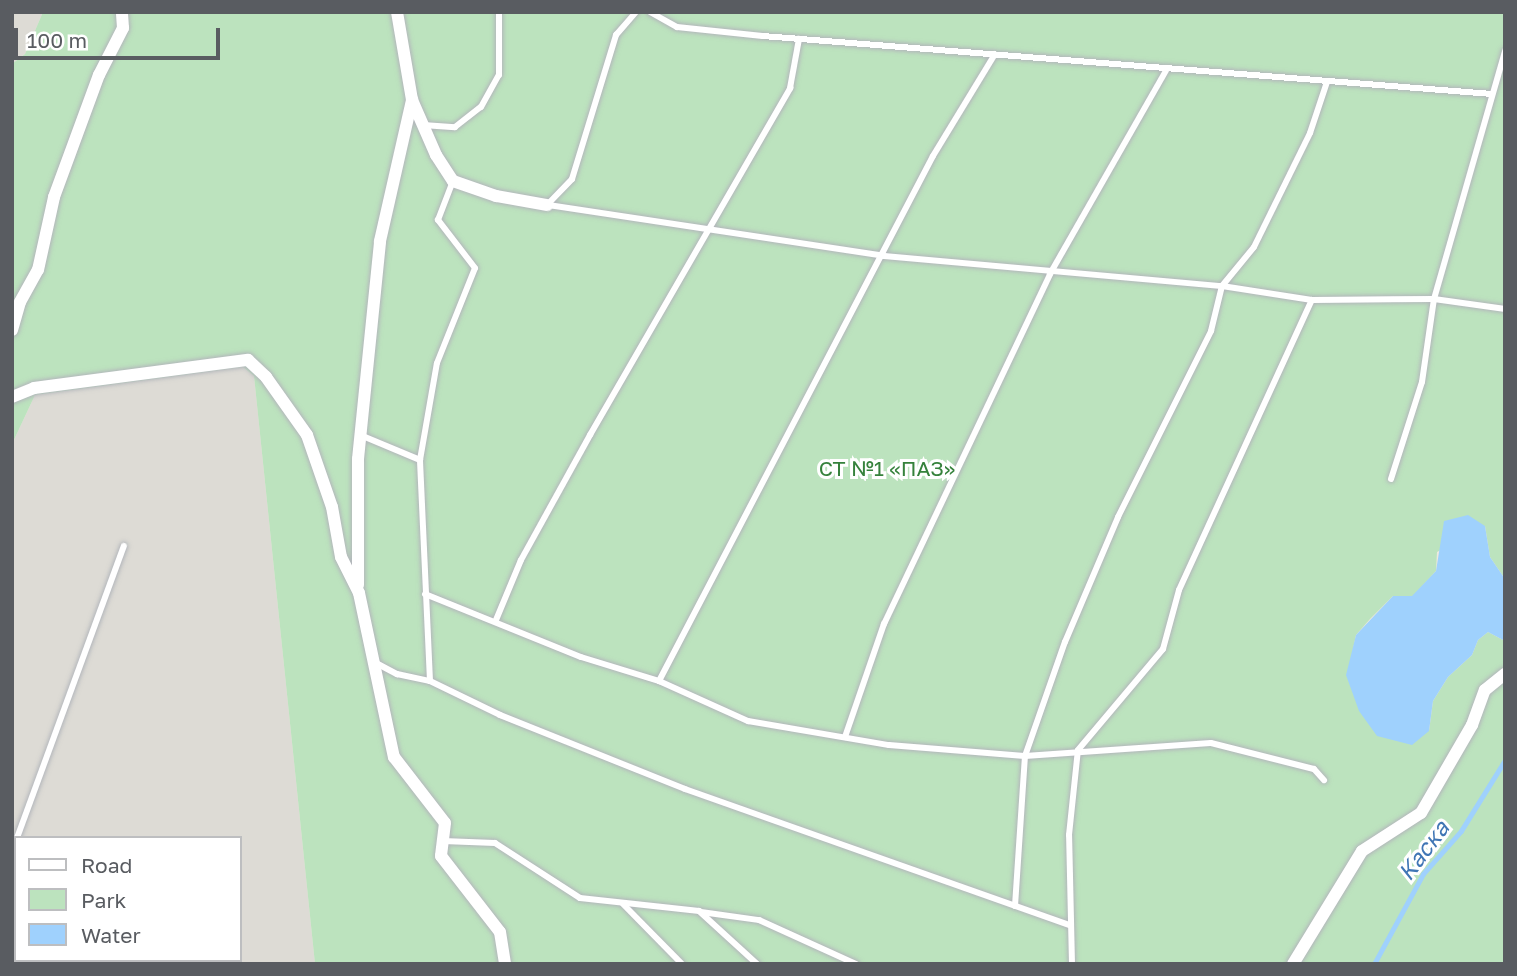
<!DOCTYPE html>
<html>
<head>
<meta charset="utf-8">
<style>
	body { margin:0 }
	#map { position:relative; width:1517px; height:976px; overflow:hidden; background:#ece9e0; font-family:"Golos Text",sans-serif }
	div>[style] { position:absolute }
	.industrial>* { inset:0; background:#dddbd5 }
	.green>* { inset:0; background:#bce3be }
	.water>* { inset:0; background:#9fd1fd }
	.stream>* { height:4.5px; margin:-2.25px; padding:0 2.25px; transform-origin:2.25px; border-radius:2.25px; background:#9fd1fd }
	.roads { filter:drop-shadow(0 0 2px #b3b6bb) drop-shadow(0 0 2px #b3b6bb) }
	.service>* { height:6px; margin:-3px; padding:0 3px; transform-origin:3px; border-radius:3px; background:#fff }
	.minor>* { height:12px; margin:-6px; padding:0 6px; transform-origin:6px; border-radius:6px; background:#fff }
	span { translate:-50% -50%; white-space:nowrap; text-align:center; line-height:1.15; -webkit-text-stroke:6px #fff; paint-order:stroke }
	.park-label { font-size:21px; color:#36823c }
	.water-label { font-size:23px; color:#4076b5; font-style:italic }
	.frame { position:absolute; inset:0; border:14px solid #595c61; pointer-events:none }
	.legend { position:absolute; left:14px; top:836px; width:228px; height:126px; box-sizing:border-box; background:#fff; border:2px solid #bdbec0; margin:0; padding:9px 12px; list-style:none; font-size:21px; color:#595c61 }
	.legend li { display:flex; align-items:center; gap:14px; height:35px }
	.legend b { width:35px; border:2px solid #bdbec0 }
	.scale { position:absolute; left:14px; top:28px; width:206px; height:32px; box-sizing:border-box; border:4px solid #595c61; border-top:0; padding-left:9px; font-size:21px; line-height:24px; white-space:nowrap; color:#595c61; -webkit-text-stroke:5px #fff; paint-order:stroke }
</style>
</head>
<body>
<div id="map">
	<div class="industrial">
		<i style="clip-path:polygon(12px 12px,43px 12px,25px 54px,12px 64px)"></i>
		<i style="clip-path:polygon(evenodd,243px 367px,254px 376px,315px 964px,12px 964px,12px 444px,35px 395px,243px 367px,16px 838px,240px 838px,240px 960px,16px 960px,16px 838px)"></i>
	</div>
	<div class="green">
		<i style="clip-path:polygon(43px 12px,1505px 12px,1505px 579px,1490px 557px,1485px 526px,1437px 552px,1436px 571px,1413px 596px,1393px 596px,1370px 619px,1356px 635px,1352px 654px,1429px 731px,1433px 701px,1448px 677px,1472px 655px,1478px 640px,1488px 632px,1505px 641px,1505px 964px,315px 964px,254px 376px,243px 367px,35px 395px,12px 444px,12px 64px,25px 54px)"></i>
	</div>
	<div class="water">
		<i style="clip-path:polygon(1468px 515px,1485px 526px,1490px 557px,1505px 579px,1505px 641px,1488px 632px,1478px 640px,1472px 655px,1448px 677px,1433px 701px,1429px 731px,1412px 745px,1377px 736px,1359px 711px,1346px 675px,1356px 635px,1393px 596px,1412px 596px,1436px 571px,1444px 521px)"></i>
	</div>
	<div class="stream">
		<i style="left:1374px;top:964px;width:102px;rotate:-61.4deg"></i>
		<i style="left:1423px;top:874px;width:57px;rotate:-48.5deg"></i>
		<i style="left:1461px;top:831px;width:84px;rotate:-58.2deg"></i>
	</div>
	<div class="roads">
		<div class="service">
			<i style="left:650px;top:12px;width:31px;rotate:29deg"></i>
			<i style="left:677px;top:27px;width:86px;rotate:6deg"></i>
			<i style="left:763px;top:36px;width:731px;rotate:4.55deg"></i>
			<i style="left:423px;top:125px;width:32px;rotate:4deg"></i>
			<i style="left:455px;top:127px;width:33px;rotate:-38deg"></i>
			<i style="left:481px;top:107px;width:37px;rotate:-61deg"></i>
			<i style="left:499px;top:75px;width:63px;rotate:-90deg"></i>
			<i style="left:547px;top:205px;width:36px;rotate:-46deg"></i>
			<i style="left:572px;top:179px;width:151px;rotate:-73deg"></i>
			<i style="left:616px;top:35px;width:30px;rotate:-49deg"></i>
			<i style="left:548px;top:205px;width:340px;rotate:8.6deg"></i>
			<i style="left:884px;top:256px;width:339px;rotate:5.1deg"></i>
			<i style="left:1222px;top:286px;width:91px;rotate:8.8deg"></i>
			<i style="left:1312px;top:300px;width:122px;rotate:-0.5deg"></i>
			<i style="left:1434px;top:299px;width:72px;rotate:8deg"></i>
			<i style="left:360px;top:435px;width:65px;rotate:22.6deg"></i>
			<i style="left:1391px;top:479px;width:102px;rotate:-72.3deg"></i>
			<i style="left:1422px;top:382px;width:84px;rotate:-81.8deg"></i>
			<i style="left:1434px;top:299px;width:258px;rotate:-74deg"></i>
			<i style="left:425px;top:594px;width:168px;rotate:22deg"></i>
			<i style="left:581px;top:657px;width:82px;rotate:17.1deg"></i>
			<i style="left:659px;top:681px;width:98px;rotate:24.2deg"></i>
			<i style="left:748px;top:721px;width:143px;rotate:9.7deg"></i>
			<i style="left:889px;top:745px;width:136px;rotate:4.6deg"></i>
			<i style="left:1025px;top:756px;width:186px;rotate:-4deg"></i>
			<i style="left:1211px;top:743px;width:106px;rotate:14.2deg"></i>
			<i style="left:1314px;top:769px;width:15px;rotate:48deg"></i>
			<i style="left:496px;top:620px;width:65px;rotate:-67.4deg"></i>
			<i style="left:521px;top:560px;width:143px;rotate:-61.1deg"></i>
			<i style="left:590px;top:435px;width:401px;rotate:-60deg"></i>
			<i style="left:790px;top:88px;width:50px;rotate:-79.6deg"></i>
			<i style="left:376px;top:663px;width:24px;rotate:28deg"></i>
			<i style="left:397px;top:674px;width:34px;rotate:12deg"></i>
			<i style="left:430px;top:681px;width:78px;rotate:25.9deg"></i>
			<i style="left:500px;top:715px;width:199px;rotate:21.8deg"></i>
			<i style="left:685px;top:789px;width:408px;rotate:19.5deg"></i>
			<i style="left:430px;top:681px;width:221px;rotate:-92.6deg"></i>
			<i style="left:420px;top:460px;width:98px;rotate:-80.1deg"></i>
			<i style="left:437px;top:363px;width:102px;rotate:-68.2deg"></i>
			<i style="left:475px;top:268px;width:61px;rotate:-127.6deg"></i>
			<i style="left:438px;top:220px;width:42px;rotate:-69deg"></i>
			<i style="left:659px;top:681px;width:592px;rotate:-62.44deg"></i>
			<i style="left:933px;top:156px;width:119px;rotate:-58.7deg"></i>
			<i style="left:845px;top:737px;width:120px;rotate:-71deg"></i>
			<i style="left:884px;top:624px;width:387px;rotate:-64.6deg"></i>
			<i style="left:1050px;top:274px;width:234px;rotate:-60.3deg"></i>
			<i style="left:17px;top:838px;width:311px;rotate:-69.9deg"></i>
			<i style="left:443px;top:841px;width:52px;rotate:2.2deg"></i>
			<i style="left:495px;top:843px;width:101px;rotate:32.9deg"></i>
			<i style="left:580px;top:898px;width:120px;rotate:6.2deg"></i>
			<i style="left:699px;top:911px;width:79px;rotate:42.4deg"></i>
			<i style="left:623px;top:904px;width:84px;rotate:45.5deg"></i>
			<i style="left:1015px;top:906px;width:150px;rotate:-86.2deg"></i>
			<i style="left:1025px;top:756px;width:121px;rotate:-70.7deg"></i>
			<i style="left:1065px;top:642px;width:136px;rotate:-67deg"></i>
			<i style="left:1118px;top:517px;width:208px;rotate:-63.4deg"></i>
			<i style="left:1211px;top:331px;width:46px;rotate:-76.3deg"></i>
			<i style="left:1222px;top:286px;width:50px;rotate:-50.6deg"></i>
			<i style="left:1254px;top:247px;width:127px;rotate:-63.8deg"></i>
			<i style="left:1310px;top:133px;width:54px;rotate:-71.6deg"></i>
			<i style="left:701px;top:912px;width:59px;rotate:7.9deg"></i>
			<i style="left:759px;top:920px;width:107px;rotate:24.4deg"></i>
			<i style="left:1072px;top:964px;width:129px;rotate:-91.3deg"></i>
			<i style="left:1069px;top:835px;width:85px;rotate:-84deg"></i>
			<i style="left:1078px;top:750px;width:132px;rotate:-49.9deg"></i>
			<i style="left:1163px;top:649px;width:61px;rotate:-74.8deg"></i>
			<i style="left:1179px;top:590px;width:319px;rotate:-65.4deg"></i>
		</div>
		<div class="minor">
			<i style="left:397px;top:12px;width:89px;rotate:80.3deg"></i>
			<i style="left:412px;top:100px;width:60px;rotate:66.4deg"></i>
			<i style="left:436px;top:155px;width:31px;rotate:57deg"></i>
			<i style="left:453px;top:181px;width:46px;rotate:19.2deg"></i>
			<i style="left:496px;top:196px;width:52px;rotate:10deg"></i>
			<i style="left:12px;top:330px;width:29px;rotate:-74deg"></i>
			<i style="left:20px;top:302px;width:37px;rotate:-61deg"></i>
			<i style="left:38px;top:270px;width:75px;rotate:-77.6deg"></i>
			<i style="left:54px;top:197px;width:130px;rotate:-69.8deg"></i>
			<i style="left:99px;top:75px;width:53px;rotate:-62.9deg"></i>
			<i style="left:123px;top:28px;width:16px;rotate:-94deg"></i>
			<i style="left:12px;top:397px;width:24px;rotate:-22deg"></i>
			<i style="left:34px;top:388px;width:216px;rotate:-7.5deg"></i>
			<i style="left:248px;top:360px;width:25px;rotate:43deg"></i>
			<i style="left:266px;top:377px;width:71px;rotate:54.7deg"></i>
			<i style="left:307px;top:435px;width:76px;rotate:70.9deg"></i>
			<i style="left:332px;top:507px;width:51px;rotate:79.8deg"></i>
			<i style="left:341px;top:557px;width:40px;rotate:63.4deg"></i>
			<i style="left:359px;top:593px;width:168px;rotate:78deg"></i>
			<i style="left:394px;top:757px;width:83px;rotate:52.3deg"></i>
			<i style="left:445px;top:823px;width:33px;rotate:97deg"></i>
			<i style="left:441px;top:856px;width:96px;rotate:52.2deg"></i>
			<i style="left:500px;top:932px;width:32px;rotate:81deg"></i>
			<i style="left:358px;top:585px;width:126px;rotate:-90deg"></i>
			<i style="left:358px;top:459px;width:219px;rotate:-84.2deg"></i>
			<i style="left:380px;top:241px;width:145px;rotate:-77.2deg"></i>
			<i style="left:1293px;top:964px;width:132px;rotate:-58.6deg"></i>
			<i style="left:1362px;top:851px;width:70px;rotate:-32.8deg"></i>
			<i style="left:1421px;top:813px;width:102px;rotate:-59.9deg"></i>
			<i style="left:1472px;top:725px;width:37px;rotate:-70deg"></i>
			<i style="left:1485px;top:690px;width:26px;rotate:-39deg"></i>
		</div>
	</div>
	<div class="park-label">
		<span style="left:887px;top:468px">СТ №1 «ПАЗ»</span>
	</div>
	<div class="water-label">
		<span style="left:1423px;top:850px;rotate:-53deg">Каска</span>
	</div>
	<div class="frame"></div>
	<ul class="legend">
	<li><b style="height:9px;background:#fff"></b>Road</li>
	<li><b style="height:19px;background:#bce3be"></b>Park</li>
	<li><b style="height:19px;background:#9fd1fd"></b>Water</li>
	</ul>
	<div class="scale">100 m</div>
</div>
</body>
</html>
